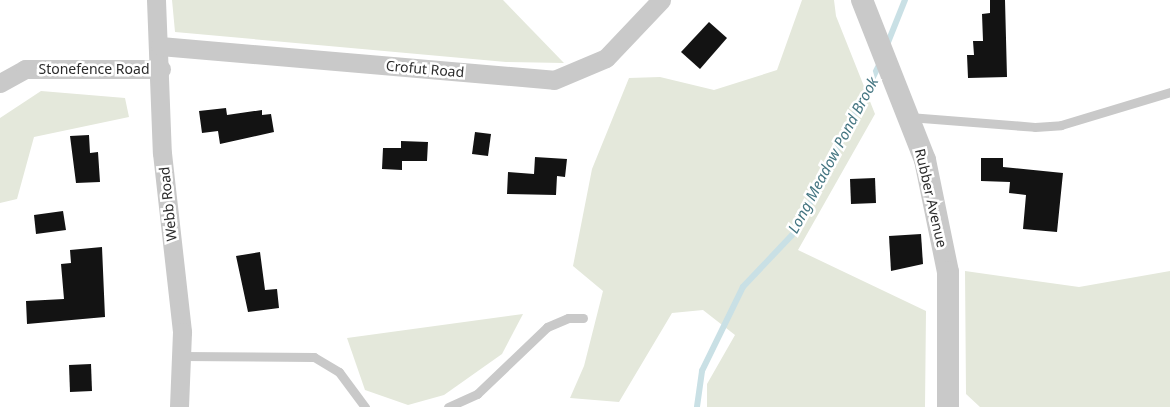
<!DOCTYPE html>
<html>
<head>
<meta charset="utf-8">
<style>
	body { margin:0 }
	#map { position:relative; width:1170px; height:407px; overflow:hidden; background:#fff; font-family:"Noto Sans",sans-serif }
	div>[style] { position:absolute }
	.green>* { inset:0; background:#e4e8db }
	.stream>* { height:5.5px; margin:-2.75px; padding:0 2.75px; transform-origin:2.75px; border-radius:2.75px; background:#c9e0e5 }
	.building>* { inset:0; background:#131313 }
	.service>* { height:9px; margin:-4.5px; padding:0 4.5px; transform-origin:4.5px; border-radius:4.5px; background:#c9c9c9 }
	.minor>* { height:19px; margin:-9.5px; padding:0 9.5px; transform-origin:9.5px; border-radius:9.5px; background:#c9c9c9 }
	.tertiary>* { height:22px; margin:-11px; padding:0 11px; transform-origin:11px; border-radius:11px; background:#c9c9c9 }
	span { translate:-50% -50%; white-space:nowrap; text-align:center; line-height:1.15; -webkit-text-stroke:5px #fff; paint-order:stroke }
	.street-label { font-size:14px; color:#2c2c2c }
	.water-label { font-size:15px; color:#457682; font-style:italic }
</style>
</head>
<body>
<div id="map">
	<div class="green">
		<i style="clip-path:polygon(172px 0,503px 0,564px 63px,506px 62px,175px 32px)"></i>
		<i style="clip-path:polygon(802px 0,834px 0,836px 16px,875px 114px,798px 250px,926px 311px,925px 407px,707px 407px,707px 384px,735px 335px,703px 310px,672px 313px,619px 402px,570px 398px,584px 366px,603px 291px,573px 266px,592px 169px,629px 78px,660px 77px,714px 90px,777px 70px)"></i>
		<i style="clip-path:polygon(41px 91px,125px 98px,129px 117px,34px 137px,17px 199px,0 203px,0 118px)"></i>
		<i style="clip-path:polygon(965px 271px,1079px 287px,1170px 271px,1170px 407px,980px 407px,966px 394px)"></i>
		<i style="clip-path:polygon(523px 314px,502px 354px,444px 395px,408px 405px,365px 390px,347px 338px)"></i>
	</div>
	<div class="stream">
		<i style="left:887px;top:45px;width:48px;rotate:-68.2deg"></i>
		<i style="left:697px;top:407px;width:36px;rotate:-82deg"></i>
		<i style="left:702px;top:371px;width:93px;rotate:-64deg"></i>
		<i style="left:743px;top:287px;width:77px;rotate:-46.6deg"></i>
		<i style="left:796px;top:231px;width:188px;rotate:-63.4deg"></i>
	</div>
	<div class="building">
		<i style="clip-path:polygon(990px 0,1005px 0,1007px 77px,968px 78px,967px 55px,974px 55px,973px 41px,983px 41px,982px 14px,990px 13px)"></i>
		<i style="clip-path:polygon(709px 22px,727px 38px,700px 69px,681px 52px)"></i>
		<i style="clip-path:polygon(226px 108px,227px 115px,262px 110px,262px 115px,271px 114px,274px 132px,220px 144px,218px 131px,202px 133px,199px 111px)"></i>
		<i style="clip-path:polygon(475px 132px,491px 134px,488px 156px,472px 154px)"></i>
		<i style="clip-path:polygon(89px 135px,90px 153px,98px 152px,100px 182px,76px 183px,70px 136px)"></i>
		<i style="clip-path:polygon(401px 141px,428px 142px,427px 161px,402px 161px,402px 170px,382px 169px,383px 148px,401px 148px)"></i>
		<i style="clip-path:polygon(535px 157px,567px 159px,565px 177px,557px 176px,556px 195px,507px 194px,508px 172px,534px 174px)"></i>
		<i style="clip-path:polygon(981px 158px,1003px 158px,1003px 167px,1063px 173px,1057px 232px,1023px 229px,1026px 195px,1009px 193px,1010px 182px,981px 181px)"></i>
		<i style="clip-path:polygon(875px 178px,876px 203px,851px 204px,850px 179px)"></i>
		<i style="clip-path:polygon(63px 211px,66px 230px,36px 234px,34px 215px)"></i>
		<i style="clip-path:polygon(921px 234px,923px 264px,891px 271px,889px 236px)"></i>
		<i style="clip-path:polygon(102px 247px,105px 317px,27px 324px,26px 301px,64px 299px,61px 264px,71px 263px,70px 250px)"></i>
		<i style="clip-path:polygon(260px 252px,265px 290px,277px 289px,279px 308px,248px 312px,236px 256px)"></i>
		<i style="clip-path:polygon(91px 364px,92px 391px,70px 392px,69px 365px)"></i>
	</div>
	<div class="service">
		<i style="left:909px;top:117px;width:126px;rotate:4.5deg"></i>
		<i style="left:1035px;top:127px;width:26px;rotate:-4deg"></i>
		<i style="left:1061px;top:125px;width:114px;rotate:-16.8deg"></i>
		<i style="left:182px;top:356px;width:132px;rotate:0.4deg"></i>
		<i style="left:314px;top:357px;width:29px;rotate:31deg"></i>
		<i style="left:339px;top:372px;width:44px;rotate:53.4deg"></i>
		<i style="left:448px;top:407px;width:32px;rotate:-24deg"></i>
		<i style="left:477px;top:394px;width:97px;rotate:-43.7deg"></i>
		<i style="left:547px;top:327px;width:23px;rotate:-23deg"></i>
		<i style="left:568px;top:318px;width:15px"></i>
	</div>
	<div class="minor">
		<i style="left:156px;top:0;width:153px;rotate:87.8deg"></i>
		<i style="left:162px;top:153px;width:180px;rotate:83.6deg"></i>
		<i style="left:182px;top:332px;width:75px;rotate:92.3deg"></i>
		<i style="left:160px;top:46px;width:395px;rotate:4.9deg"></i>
		<i style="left:554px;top:80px;width:56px;rotate:-22.9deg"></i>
		<i style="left:606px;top:58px;width:80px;rotate:-46.5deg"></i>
		<i style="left:0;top:83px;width:29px;rotate:-29deg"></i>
		<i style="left:25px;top:69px;width:136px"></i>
	</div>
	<div class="tertiary">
		<i style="left:862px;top:0;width:172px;rotate:68.5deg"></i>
		<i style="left:925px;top:160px;width:114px;rotate:78.4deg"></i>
		<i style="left:948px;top:272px;width:135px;rotate:90deg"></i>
	</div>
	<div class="street-label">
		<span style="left:94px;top:69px">Stonefence Road</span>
		<span style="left:425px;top:69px;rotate:5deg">Crofut Road</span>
		<span style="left:931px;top:198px;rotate:77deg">Rubber Avenue</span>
		<span style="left:168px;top:204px;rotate:-96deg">Webb Road</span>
	</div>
	<div class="water-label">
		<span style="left:833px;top:155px;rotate:-62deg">Long Meadow Pond Brook</span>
	</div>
</div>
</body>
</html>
